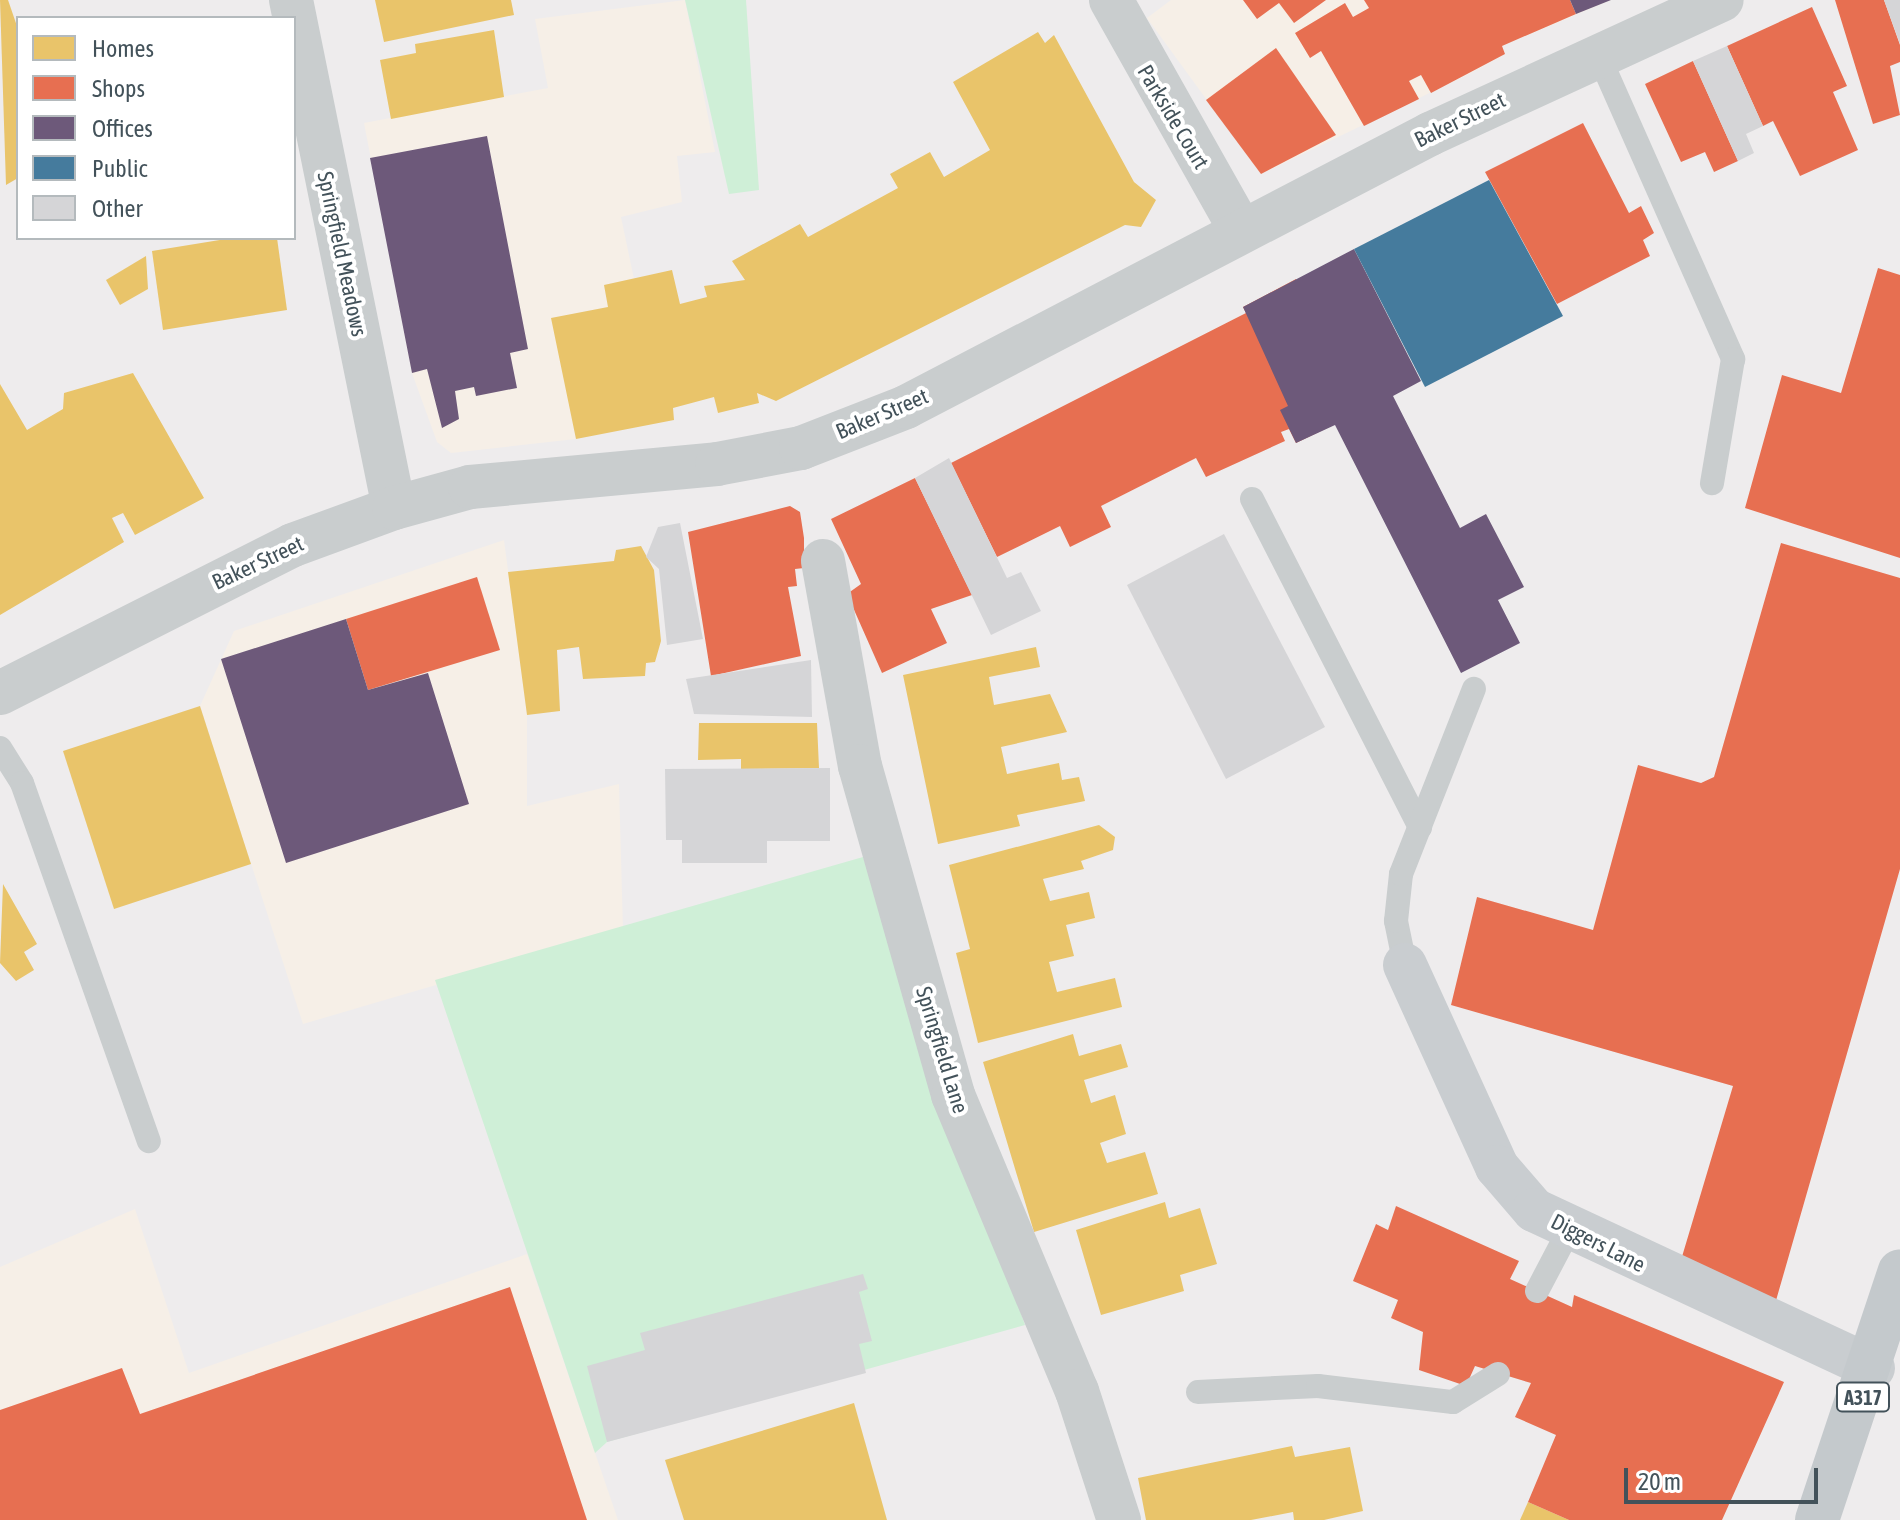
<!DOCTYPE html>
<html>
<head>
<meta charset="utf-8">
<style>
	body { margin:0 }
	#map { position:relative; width:1900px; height:1520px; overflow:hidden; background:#eeeced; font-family:"Asap Condensed",sans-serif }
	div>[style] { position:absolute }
	.commercial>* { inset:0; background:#f6efe7 }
	.green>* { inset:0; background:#cfefd7 }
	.homes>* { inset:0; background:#e9c46a }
	.shops>* { inset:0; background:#e76f51 }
	.offices>* { inset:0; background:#6d597a }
	.public>* { inset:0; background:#457b9d }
	.building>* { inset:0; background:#d5d5d7 }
	.lane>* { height:24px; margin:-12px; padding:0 12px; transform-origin:12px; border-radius:12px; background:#c9cdce }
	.street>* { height:44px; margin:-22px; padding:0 22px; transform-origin:22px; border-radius:22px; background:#c9cdce }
	.secondary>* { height:44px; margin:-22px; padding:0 22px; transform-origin:22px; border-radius:22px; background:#c9cdd0 }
	.primary>* { height:44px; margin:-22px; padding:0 22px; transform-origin:22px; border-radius:22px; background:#c4c9cc }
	span { translate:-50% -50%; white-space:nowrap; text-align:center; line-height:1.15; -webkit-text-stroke:8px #fff; paint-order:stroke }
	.shield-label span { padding:2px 6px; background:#fff; border:2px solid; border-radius:6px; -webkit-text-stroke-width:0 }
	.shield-label { font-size:20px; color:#43525a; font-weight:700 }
	.street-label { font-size:22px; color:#43525a }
	.legend { position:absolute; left:16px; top:16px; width:280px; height:224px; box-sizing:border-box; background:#fff; border:2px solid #b4babd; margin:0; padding:10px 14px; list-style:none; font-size:24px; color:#43525a }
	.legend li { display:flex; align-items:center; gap:16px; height:40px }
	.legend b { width:40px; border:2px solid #b4babd }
	.scale { position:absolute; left:1624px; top:1468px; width:194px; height:36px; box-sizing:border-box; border:4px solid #43525a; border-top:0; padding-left:10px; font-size:24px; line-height:28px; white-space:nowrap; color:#43525a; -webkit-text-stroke:6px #fff; paint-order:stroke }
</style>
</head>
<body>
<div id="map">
	<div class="commercial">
		<i style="clip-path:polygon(685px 0,715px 152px,677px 156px,682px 202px,621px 217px,634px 279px,604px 285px,608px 307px,552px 318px,576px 439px,451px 453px,437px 442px,412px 373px,364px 123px,548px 88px,535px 19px)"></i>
		<i style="clip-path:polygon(1171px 0,1611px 0,1502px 46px,1505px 54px,1469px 74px,1261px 174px,1147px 18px)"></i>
		<i style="clip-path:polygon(504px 540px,527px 715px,527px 806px,619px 784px,623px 930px,303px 1024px,200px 706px,234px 631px)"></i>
		<i style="clip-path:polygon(135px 1209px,189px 1373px,527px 1254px,618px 1520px,0 1520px,0 1267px)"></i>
	</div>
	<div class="green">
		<i style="clip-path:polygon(685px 0,746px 0,759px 190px,729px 194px)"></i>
		<i style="clip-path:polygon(863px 857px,1025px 1325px,607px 1442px,595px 1453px,435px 980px)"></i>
	</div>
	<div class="homes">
		<i style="clip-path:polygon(0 0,8px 0,18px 29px,18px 178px,6px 185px)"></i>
		<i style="clip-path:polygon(375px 0,511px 0,514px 15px,384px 42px)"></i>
		<i style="clip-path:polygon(494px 30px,504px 97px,391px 119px,380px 60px,416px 53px,415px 44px)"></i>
		<i style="clip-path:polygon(1038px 32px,1045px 43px,1054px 35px,1134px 182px,1156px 200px,1141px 227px,1125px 225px,776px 401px,757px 393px,759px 403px,718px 413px,714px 397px,673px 408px,674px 420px,576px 439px,551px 318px,608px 307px,604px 285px,672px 270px,680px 304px,707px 297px,704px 286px,745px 280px,732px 261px,800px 224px,808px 237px,898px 188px,890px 174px,930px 152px,944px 177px,990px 150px,953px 82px)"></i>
		<i style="clip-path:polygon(232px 238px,277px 238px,287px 310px,163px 330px,152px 251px)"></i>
		<i style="clip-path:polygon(146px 256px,148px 289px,120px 305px,106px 280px)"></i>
		<i style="clip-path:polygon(133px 373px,204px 498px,135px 535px,123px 513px,112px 518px,124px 542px,0 615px,0 384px,27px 430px,63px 409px,64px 393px)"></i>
		<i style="clip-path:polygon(641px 546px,654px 570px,661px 641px,655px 662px,646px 663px,645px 676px,583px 679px,579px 647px,557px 650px,560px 711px,527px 715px,508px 572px,614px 561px,616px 550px)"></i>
		<i style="clip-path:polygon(1036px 647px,1040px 667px,989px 677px,994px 705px,1050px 694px,1067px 732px,1001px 747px,1007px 774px,1059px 763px,1062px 780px,1079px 777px,1085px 801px,1017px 815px,1020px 826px,938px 844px,903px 675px)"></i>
		<i style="clip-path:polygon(200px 706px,251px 864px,114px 909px,63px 751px)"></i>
		<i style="clip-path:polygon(699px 723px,817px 723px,819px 768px,741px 769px,741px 759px,698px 760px)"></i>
		<i style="clip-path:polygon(1099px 825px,1115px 837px,1113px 850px,1081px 861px,1084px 869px,1043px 879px,1050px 901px,1089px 892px,1095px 918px,1066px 925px,1074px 956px,1049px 962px,1057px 992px,1115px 978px,1122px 1007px,978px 1043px,956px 953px,970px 949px,949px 865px)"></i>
		<i style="clip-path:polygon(3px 884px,37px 944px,24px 952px,34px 970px,16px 981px,0 963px)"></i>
		<i style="clip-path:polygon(1073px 1034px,1079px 1056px,1121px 1044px,1128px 1067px,1084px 1080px,1091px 1103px,1115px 1095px,1126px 1134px,1100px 1143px,1107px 1163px,1145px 1152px,1158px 1194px,1034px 1232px,983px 1062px)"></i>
		<i style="clip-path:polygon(1165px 1202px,1169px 1218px,1200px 1208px,1217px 1264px,1180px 1275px,1184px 1291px,1101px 1315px,1076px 1230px)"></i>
		<i style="clip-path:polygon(854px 1403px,887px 1520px,684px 1520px,665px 1460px)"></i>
		<i style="clip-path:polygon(1292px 1446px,1295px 1457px,1350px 1447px,1363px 1511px,1324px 1520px,1294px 1520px,1293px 1512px,1251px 1520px,1146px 1520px,1138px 1478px)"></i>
		<i style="clip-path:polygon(1528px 1502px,1569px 1520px,1520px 1520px)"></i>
	</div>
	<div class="shops">
		<i style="clip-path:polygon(1243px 0,1326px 0,1294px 23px,1279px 3px,1257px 19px)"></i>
		<i style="clip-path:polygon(1364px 0,1570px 0,1576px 14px,1502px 46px,1505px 54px,1431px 93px,1421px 75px,1409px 81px,1419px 99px,1364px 126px,1321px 51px,1310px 58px,1295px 33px,1345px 3px,1353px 17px,1369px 8px)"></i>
		<i style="clip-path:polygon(1835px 0,1884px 0,1900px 45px,1900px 62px,1890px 66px,1900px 115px,1873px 124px)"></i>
		<i style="clip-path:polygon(1812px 7px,1847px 86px,1833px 92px,1858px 150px,1800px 176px,1773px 121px,1763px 126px,1727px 46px)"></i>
		<i style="clip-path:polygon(1276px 48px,1336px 135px,1261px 174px,1206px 100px)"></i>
		<i style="clip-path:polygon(1693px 61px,1738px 161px,1714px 172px,1705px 152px,1681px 162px,1645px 84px)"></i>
		<i style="clip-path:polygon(1583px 123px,1629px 213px,1641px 206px,1654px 233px,1643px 240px,1650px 256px,1557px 304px,1485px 172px)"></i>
		<i style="clip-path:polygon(1878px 268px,1900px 275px,1900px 558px,1745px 508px,1782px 375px,1841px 393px)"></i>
		<i style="clip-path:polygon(1296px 279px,1362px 411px,1296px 443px,1289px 429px,1281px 432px,1285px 441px,1206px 477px,1196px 458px,1101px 506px,1111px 527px,1070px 547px,1060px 526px,997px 557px,951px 463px,1246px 313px,1243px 307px)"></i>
		<i style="clip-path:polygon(915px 478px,972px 595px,931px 609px,947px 643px,882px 673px,847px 594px,861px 584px,831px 519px)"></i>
		<i style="clip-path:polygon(790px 506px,800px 512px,804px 538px,804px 568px,795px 569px,797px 586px,788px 587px,801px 656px,711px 676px,688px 532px)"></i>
		<i style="clip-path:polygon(1781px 543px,1900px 578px,1900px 869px,1775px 1304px,1681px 1260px,1733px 1086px,1451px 1005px,1477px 897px,1593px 930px,1638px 765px,1701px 783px,1714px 777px)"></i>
		<i style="clip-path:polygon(477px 577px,500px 650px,368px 690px,346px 619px)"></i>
		<i style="clip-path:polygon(1396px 1206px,1519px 1261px,1510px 1279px,1572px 1307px,1574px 1295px,1784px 1382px,1722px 1520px,1569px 1520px,1528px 1502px,1556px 1435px,1515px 1417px,1531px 1383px,1475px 1366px,1466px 1386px,1419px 1370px,1423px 1332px,1391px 1318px,1398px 1300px,1353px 1281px,1376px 1224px,1388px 1230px)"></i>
		<i style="clip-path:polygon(510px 1287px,587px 1520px,0 1520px,0 1410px,122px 1368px,140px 1414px)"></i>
	</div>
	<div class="offices">
		<i style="clip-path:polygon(1570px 0,1611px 0,1576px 14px)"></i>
		<i style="clip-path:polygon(487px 136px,528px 349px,510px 353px,517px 388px,476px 396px,474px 387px,455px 391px,459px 419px,442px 428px,427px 369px,412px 373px,370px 158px)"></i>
		<i style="clip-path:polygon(1354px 249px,1421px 381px,1393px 396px,1460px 528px,1486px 514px,1524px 587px,1498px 600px,1520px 643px,1461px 673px,1335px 425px,1296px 443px,1280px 410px,1288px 406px,1243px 307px)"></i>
		<i style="clip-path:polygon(346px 619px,368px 690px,428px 673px,469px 804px,286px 863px,221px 659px)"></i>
	</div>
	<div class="public">
		<i style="clip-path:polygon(1489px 180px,1563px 316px,1425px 387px,1354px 249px)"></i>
	</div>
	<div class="building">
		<i style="clip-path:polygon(1884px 0,1900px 0,1900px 44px)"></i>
		<i style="clip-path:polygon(1727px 46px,1763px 126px,1746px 134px,1754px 153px,1738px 161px,1693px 61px)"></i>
		<i style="clip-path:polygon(949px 458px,1007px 578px,1021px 572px,1041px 611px,991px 635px,915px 478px)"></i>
		<i style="clip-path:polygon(680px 523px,703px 639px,667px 645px,659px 569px,646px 557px,658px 527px)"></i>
		<i style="clip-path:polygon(1224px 534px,1325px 727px,1226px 779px,1127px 585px)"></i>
		<i style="clip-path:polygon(811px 660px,812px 717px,694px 714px,686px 679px)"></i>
		<i style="clip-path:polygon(830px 768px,830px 841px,767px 841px,767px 863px,682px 863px,682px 840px,666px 840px,665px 769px)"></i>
		<i style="clip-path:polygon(863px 1274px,868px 1289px,859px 1292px,872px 1341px,859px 1344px,866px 1373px,607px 1442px,587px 1366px,645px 1350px,640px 1333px)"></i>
	</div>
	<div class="lane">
		<i style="left:1598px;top:54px;width:334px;rotate:66.1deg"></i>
		<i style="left:1733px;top:359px;width:126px;rotate:99.6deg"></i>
		<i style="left:1252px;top:499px;width:369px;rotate:62.9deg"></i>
		<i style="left:0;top:748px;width:41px;rotate:57.8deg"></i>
		<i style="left:22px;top:783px;width:380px;rotate:70.5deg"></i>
		<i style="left:1405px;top:965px;width:45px;rotate:-101.6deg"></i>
		<i style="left:1396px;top:921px;width:47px;rotate:-83.9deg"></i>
		<i style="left:1401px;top:874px;width:199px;rotate:-68.5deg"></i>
		<i style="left:1537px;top:1291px;width:67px;rotate:-62.3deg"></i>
		<i style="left:1198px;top:1392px;width:120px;rotate:-2.9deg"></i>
		<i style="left:1318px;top:1386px;width:136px;rotate:6.8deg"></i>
		<i style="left:1453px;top:1402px;width:53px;rotate:-31.9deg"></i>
	</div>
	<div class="street">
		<i style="left:291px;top:0;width:518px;rotate:78.54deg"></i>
		<i style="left:1111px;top:0;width:265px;rotate:60.6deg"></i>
		<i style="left:823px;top:561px;width:208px;rotate:79.8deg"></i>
		<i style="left:860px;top:766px;width:342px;rotate:74.2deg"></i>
		<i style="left:953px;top:1095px;width:321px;rotate:67.3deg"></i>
		<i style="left:1077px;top:1391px;width:136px;rotate:72deg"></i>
		<i style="left:0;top:693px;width:328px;rotate:-26.8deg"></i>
		<i style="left:293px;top:545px;width:108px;rotate:-20.1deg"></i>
		<i style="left:394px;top:508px;width:79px;rotate:-15.4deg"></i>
		<i style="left:470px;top:487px;width:248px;rotate:-5.3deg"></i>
		<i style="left:717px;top:464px;width:86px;rotate:-10.8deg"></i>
		<i style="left:801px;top:448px;width:113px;rotate:-21.3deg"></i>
		<i style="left:906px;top:407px;width:591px;rotate:-27.52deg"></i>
		<i style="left:1430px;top:134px;width:321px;rotate:-24.7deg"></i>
	</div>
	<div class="secondary">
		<i style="left:1405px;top:965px;width:222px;rotate:65.5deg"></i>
		<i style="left:1497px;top:1167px;width:57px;rotate:49.3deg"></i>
		<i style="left:1534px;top:1210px;width:374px;rotate:25deg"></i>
	</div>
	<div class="primary">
		<i style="left:1817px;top:1520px;width:262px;rotate:-71.6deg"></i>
	</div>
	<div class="shield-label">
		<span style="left:1863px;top:1397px">A317</span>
	</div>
	<div class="street-label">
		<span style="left:1173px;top:117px;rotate:59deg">Parkside Court</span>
		<span style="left:1460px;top:120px;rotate:-26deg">Baker Street</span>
		<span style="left:342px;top:254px;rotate:78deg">Springfield Meadows</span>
		<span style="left:882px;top:414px;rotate:-23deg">Baker Street</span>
		<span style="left:258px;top:563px;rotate:-25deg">Baker Street</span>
		<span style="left:942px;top:1050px;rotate:73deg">Springfield Lane</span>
		<span style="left:1598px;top:1243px;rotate:27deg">Diggers Lane</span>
	</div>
	<ul class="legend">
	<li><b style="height:22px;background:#e9c46a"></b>Homes</li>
	<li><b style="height:22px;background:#e76f51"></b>Shops</li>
	<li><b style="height:22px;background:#6d597a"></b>Offices</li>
	<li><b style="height:22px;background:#457b9d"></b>Public</li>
	<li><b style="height:22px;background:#d5d5d7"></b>Other</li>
	</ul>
	<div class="scale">20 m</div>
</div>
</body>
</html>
